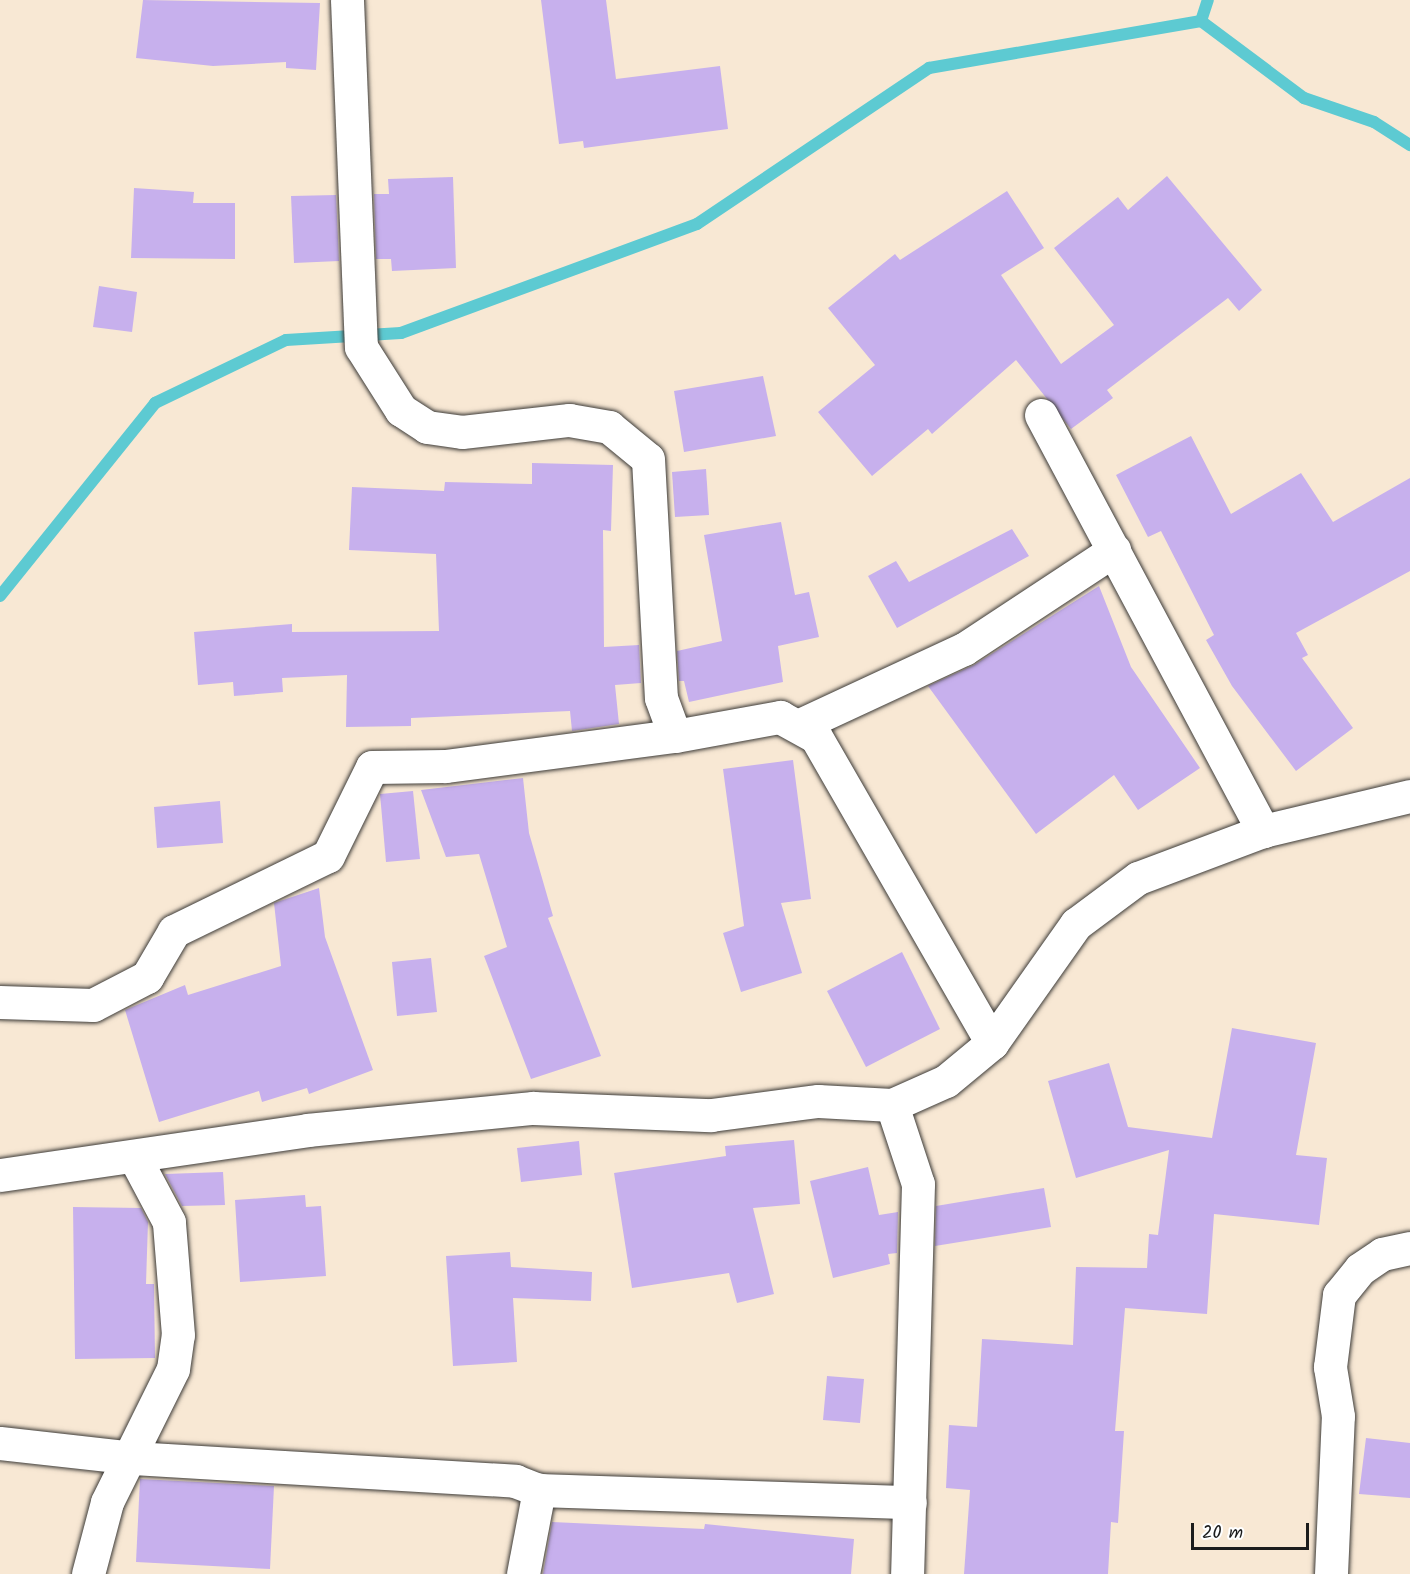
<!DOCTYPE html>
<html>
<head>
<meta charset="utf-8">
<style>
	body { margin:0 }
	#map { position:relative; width:1410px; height:1574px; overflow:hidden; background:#f8e8d4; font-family:Kalam,sans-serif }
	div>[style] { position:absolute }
	.stream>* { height:12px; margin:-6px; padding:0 6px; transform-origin:6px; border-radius:6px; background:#5dcad2 }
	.building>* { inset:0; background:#c7b0ed }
	.roads { filter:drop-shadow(0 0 2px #3d3b38) drop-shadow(0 0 2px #3d3b38) }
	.minor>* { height:33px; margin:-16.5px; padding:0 16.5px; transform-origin:16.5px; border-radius:16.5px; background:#fff }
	span { translate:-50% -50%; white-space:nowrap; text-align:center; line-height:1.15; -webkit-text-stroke:4.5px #fff; paint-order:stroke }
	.scale { position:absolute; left:1191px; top:1523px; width:118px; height:27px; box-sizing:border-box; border:3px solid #1c1c1c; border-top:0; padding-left:8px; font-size:18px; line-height:21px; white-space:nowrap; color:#1c1c1c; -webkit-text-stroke:4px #fff; paint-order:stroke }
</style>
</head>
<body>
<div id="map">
	<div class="stream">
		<i style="left:1201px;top:21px;width:22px;rotate:-72deg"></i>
		<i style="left:0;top:596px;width:248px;rotate:-51.2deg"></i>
		<i style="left:155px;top:403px;width:145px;rotate:-25.7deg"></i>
		<i style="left:286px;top:340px;width:115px;rotate:-3.5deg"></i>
		<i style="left:401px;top:333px;width:315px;rotate:-20.2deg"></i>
		<i style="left:697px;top:224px;width:280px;rotate:-33.9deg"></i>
		<i style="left:929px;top:68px;width:276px;rotate:-9.8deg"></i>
		<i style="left:1201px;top:21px;width:129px;rotate:36.8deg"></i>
		<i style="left:1304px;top:98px;width:74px;rotate:18.9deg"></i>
		<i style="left:1374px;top:122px;width:43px;rotate:32.6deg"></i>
	</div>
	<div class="building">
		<i style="clip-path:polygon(143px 0,320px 3px,316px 70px,286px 68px,286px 62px,213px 66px,136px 58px)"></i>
		<i style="clip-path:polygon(541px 0,606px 0,616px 79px,720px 66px,728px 129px,584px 148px,583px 141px,559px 144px)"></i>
		<i style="clip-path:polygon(1167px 176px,1262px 290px,1239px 311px,1228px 298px,1107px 390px,1113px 398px,1071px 429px,1016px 360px,932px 434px,928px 429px,872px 476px,818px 412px,875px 365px,828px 308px,895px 254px,900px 260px,1007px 191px,1044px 248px,1001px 275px,1061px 364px,1114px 325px,1054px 248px,1118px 197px,1128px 210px)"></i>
		<i style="clip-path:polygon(453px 177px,456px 268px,392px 271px,391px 259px,376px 259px,374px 194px,389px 194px,388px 179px)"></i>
		<i style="clip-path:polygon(134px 188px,194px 192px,193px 203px,235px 203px,235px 259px,131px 258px)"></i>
		<i style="clip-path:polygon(336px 195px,339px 261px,294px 263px,291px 196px)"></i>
		<i style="clip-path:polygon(99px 286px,137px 292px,132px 332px,93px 327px)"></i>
		<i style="clip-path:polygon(763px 376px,776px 436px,684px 452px,674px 391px)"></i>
		<i style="clip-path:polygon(1191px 436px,1231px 514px,1301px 473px,1333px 522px,1410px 478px,1410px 571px,1296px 633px,1308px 655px,1302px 658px,1353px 728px,1296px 771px,1232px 686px,1206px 640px,1214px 635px,1161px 531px,1148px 537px,1116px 475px)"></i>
		<i style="clip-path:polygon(532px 463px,613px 465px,611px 531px,603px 530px,604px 647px,639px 645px,641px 683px,615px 685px,619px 724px,572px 731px,570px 711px,411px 718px,411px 726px,346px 727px,347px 675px,282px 678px,283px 692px,234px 696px,233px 682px,198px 685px,194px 632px,292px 624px,292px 632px,439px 631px,436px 554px,349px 550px,352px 487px,444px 491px,445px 482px,532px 484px)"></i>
		<i style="clip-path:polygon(706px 469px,709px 515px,675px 517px,672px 472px)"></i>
		<i style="clip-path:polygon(781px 522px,795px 595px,809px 592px,819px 637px,778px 646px,783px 682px,689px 702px,684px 681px,679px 681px,677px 651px,722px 641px,704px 535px)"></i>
		<i style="clip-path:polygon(1012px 529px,1029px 556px,897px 628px,868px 576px,896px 561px,909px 582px)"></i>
		<i style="clip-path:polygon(1099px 586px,1131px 667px,1200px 768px,1138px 810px,1114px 775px,1036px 834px,928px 686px,974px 665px)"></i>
		<i style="clip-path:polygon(793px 760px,811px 899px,781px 903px,802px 973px,741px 992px,723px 933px,744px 926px,723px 769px)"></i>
		<i style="clip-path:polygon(523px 778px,529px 833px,553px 916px,548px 918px,601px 1056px,531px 1079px,484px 956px,507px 947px,479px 854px,446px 857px,421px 790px)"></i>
		<i style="clip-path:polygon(413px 791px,420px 859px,386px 862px,380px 794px)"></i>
		<i style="clip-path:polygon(220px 801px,223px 843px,157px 848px,154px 807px)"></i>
		<i style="clip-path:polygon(319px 888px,325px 937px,373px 1070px,309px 1094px,307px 1088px,262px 1102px,259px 1091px,159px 1122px,125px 1010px,185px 985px,188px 995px,281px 966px,274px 903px)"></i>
		<i style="clip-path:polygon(902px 952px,940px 1029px,866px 1067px,827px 991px)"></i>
		<i style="clip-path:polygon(431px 958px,437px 1012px,397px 1016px,392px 962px)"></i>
		<i style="clip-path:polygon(1232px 1028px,1316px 1043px,1296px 1155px,1327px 1158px,1319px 1225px,1214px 1214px,1207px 1314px,1125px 1308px,1115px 1431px,1124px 1431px,1118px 1523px,1111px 1522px,1108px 1574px,964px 1574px,970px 1490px,946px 1488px,949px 1425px,977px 1427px,982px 1339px,1073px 1345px,1076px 1267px,1147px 1268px,1149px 1234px,1158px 1235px,1169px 1150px,1076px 1178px,1048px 1081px,1109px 1063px,1128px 1127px,1212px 1138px)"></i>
		<i style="clip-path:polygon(794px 1140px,800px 1204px,753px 1208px,774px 1294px,737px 1303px,729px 1273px,632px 1288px,614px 1173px,726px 1156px,725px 1146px)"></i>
		<i style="clip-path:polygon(579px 1141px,582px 1175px,521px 1182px,517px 1148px)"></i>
		<i style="clip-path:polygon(868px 1167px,879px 1215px,898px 1212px,897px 1253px,888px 1254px,890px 1264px,833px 1278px,810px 1181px)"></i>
		<i style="clip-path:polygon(223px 1172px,225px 1205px,182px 1206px,165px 1174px)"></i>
		<i style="clip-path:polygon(1044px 1188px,1051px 1227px,935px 1246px,936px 1206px)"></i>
		<i style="clip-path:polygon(305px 1195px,306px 1207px,321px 1206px,326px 1276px,240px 1282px,235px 1200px)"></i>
		<i style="clip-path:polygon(73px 1207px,141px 1208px,148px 1222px,146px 1284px,154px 1284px,155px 1358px,75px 1359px)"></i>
		<i style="clip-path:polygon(510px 1252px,511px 1267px,592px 1272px,591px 1301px,513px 1298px,517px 1362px,453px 1366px,446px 1256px)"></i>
		<i style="clip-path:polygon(827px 1376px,864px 1379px,860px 1423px,823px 1420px)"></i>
		<i style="clip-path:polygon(1366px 1438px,1410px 1443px,1410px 1498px,1359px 1494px)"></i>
		<i style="clip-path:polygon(140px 1479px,274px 1486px,270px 1569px,136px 1562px)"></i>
		<i style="clip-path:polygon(552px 1522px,704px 1529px,705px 1524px,854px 1539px,851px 1574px,543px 1574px)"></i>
	</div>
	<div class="roads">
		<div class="minor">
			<i style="left:347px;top:0;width:347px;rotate:87.7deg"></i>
			<i style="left:361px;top:347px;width:75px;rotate:57.6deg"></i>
			<i style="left:401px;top:410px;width:31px;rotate:33deg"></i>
			<i style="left:427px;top:427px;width:35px;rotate:8deg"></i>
			<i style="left:462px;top:432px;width:108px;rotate:-6.4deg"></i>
			<i style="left:569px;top:420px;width:41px;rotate:9.9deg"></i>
			<i style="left:609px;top:427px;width:50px;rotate:39.4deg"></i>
			<i style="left:648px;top:459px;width:239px;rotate:86.9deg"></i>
			<i style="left:661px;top:698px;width:40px;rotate:69.8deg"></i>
			<i style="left:675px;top:736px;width:107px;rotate:-10.3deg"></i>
			<i style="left:780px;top:717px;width:41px;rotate:29.1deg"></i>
			<i style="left:816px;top:737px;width:353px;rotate:60.1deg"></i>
			<i style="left:1041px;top:415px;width:472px;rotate:61.9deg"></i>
			<i style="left:800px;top:725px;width:181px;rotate:-24.9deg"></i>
			<i style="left:964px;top:649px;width:180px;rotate:-33.4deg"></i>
			<i style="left:0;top:1002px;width:93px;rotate:1.8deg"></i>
			<i style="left:93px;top:1005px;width:61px;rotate:-27.4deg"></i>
			<i style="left:147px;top:977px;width:53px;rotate:-59.6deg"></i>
			<i style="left:174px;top:931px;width:171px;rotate:-26deg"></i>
			<i style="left:328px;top:856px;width:99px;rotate:-63.7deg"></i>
			<i style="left:372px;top:767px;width:74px;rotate:-0.8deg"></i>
			<i style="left:446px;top:766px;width:231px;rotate:-7.5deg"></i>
			<i style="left:892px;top:1105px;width:83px;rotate:71.8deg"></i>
			<i style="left:918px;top:1184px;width:390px;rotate:91.6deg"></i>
			<i style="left:0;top:1175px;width:310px;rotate:-8.3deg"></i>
			<i style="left:307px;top:1130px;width:227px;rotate:-5.6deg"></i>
			<i style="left:533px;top:1108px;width:178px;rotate:2.3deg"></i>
			<i style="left:711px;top:1115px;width:108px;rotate:-7.5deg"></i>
			<i style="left:818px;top:1101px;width:74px;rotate:3.1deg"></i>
			<i style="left:892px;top:1105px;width:59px;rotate:-24deg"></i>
			<i style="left:946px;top:1081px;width:60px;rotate:-39.6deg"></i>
			<i style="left:992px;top:1043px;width:146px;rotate:-54.8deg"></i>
			<i style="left:1076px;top:924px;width:77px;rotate:-36.6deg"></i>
			<i style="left:1138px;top:878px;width:134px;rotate:-20.6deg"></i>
			<i style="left:1263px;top:831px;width:151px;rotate:-13.4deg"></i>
			<i style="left:0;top:1443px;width:134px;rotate:6.4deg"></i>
			<i style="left:133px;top:1458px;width:383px;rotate:3.4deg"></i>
			<i style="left:515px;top:1481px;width:26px;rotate:21deg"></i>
			<i style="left:539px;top:1490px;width:371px;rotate:1.9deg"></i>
			<i style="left:88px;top:1574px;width:74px;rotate:-75.2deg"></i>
			<i style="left:107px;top:1502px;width:148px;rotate:-63.6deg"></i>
			<i style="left:173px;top:1369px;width:34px;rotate:-82deg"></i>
			<i style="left:178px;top:1335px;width:113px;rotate:-94.6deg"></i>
			<i style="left:169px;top:1222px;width:72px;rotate:-118deg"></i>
			<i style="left:523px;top:1574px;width:86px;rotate:-79.2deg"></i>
			<i style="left:1331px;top:1574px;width:158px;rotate:-87.5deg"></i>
			<i style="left:1338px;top:1416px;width:50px;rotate:-99.3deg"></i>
			<i style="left:1330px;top:1367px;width:73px;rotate:-82.9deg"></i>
			<i style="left:1339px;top:1295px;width:33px;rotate:-51deg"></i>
			<i style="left:1360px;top:1269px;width:27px;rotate:-34deg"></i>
			<i style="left:1382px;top:1254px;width:29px;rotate:-12deg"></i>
		</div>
	</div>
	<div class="scale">20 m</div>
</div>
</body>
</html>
